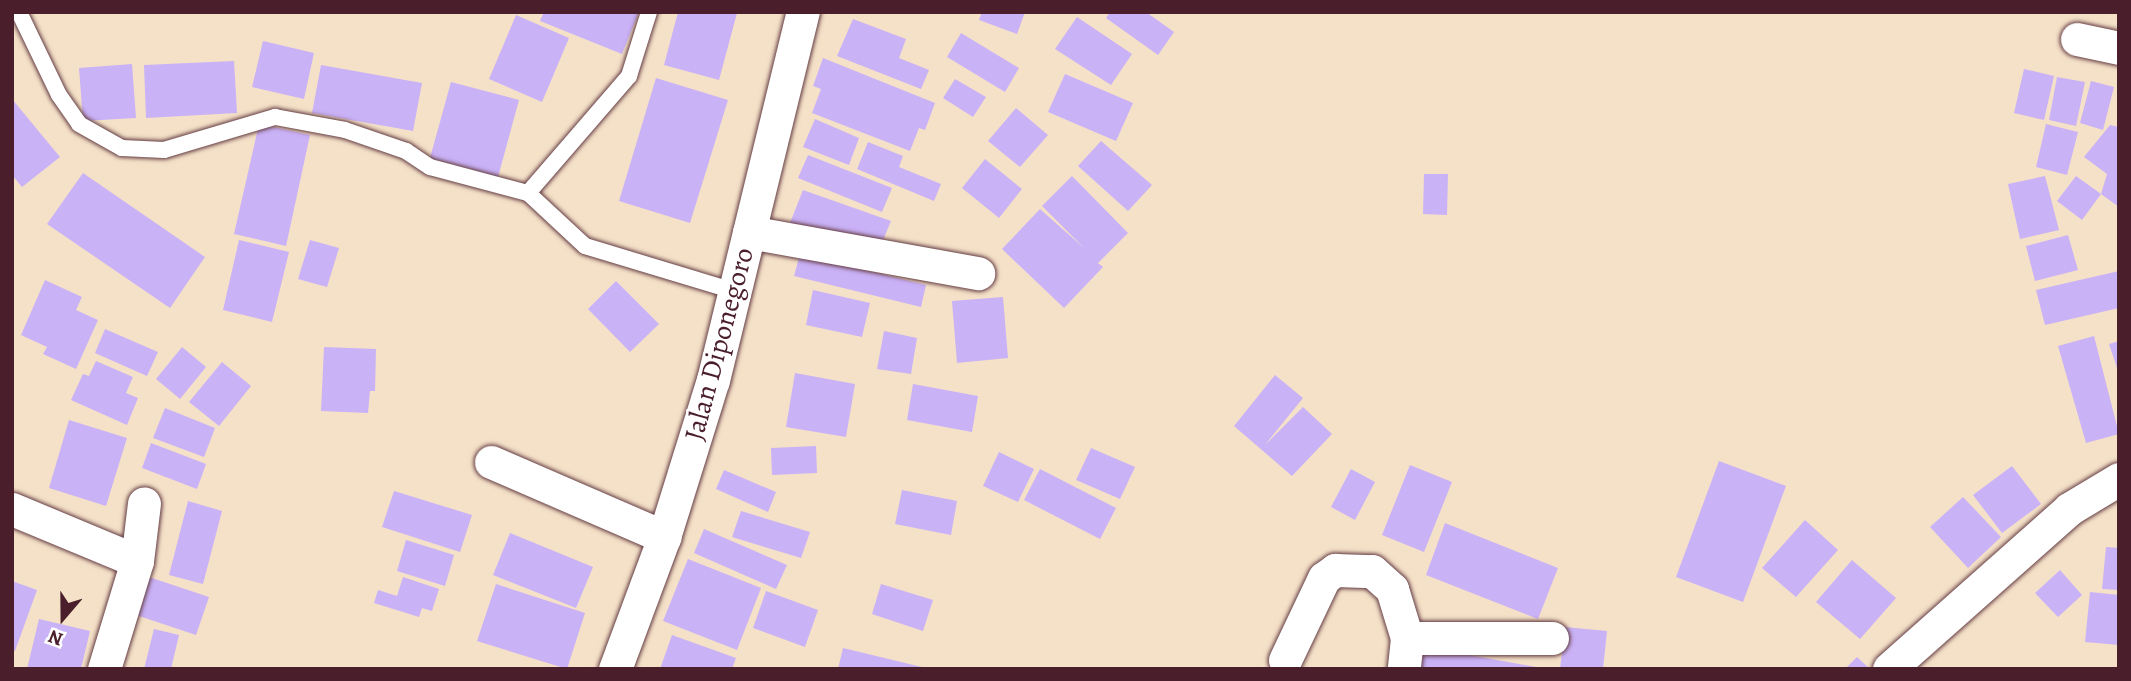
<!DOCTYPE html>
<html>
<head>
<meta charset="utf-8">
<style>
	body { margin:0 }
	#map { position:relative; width:2131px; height:681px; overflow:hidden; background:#f5e1c8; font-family:Alegreya,serif }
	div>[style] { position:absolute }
	.building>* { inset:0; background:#cab2f7 }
	.roads { filter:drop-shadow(0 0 2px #643c43) drop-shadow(0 0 2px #643c43) }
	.lane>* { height:16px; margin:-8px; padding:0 8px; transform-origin:8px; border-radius:8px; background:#fff }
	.street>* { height:33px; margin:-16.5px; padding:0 16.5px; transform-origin:16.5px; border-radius:16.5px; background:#fff }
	span { translate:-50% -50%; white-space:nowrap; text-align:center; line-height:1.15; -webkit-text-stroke:5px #fff; paint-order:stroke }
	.street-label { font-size:28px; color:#4a1f2b }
	.frame { position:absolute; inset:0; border:14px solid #4a1f2b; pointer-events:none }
	.north { position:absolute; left:28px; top:583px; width:70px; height:70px; -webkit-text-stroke:5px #fff; paint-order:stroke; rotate:200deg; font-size:19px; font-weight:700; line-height:28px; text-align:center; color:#4a1f2b }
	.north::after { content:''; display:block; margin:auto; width:24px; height:32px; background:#4a1f2b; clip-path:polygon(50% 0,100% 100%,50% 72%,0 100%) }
</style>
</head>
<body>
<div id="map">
	<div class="building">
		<i style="clip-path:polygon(544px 12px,639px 12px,622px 54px,540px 21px)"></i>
		<i style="clip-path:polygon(678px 12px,737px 13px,719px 80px,664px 65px)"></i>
		<i style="clip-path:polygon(982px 12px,1025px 12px,1017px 34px,979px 20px)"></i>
		<i style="clip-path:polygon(1110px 12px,1146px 12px,1174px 32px,1158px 55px,1106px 18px)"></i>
		<i style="clip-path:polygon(516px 15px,569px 38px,542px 102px,489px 79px)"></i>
		<i style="clip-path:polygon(1077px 17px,1132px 54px,1111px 85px,1055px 49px)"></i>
		<i style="clip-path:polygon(853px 19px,906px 39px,899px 58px,929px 70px,921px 89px,837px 56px)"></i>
		<i style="clip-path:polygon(961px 33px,1019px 68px,1005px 92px,947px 57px)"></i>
		<i style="clip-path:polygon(263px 41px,314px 53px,304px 99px,252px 87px)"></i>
		<i style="clip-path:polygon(823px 58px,935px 103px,925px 130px,919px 128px,910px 151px,812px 113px,821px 89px,813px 86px)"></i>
		<i style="clip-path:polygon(234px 61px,237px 113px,146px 118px,144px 65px)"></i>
		<i style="clip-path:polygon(132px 64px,136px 118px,83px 121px,79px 68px)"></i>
		<i style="clip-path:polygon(321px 65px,422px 83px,413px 131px,312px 113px)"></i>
		<i style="clip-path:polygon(2024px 69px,2054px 76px,2044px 120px,2014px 113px)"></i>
		<i style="clip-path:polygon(1065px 74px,1133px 103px,1116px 141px,1048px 112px)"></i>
		<i style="clip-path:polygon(2057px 77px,2085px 82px,2076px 126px,2049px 120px)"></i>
		<i style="clip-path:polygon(656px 78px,728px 100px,690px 223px,619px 201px)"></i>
		<i style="clip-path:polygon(955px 79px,986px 97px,973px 117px,943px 98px)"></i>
		<i style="clip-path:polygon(2091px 81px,2114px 87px,2103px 130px,2080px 123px)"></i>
		<i style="clip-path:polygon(451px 82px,519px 100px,498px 177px,430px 158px)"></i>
		<i style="clip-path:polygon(12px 99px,60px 157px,22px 187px,12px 175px)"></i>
		<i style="clip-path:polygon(1016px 108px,1048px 135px,1020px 167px,988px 141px)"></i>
		<i style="clip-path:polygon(815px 119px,859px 138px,849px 165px,803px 147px)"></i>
		<i style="clip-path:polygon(259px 124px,310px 135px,286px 246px,234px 234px)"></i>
		<i style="clip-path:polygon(2046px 124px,2078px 132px,2067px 175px,2036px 167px)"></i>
		<i style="clip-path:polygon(2110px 125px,2119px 127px,2119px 207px,2101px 194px,2082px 220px,2057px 201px,2076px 176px,2101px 194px,2107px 174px,2084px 157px)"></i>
		<i style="clip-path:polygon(1101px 141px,1152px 185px,1128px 211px,1078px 166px)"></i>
		<i style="clip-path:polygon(868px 142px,903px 156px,899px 167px,941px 184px,934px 201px,857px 169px)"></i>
		<i style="clip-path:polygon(808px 155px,892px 188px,882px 212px,798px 178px)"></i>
		<i style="clip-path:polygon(985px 159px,1022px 189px,999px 218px,962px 188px)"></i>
		<i style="clip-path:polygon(83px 173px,205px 257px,170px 308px,47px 224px)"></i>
		<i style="clip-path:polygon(1424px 174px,1448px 174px,1447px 215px,1423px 214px)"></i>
		<i style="clip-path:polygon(1072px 176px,1128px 233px,1098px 263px,1103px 267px,1064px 308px,1002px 249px,1040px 209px,1084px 248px,1042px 206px)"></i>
		<i style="clip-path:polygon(2045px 176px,2059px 230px,2020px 239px,2008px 184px)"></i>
		<i style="clip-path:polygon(803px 190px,891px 221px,878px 252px,790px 223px)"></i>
		<i style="clip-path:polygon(2068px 235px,2078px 270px,2035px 281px,2026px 246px)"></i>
		<i style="clip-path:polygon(239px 240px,289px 252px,272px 322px,223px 310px)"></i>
		<i style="clip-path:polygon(310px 240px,339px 248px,327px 287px,298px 279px)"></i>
		<i style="clip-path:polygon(800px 254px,926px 285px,921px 307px,794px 276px)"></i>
		<i style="clip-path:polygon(2119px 271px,2119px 308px,2045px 325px,2036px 290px)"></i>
		<i style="clip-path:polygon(45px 280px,82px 297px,76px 310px,98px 320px,76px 369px,43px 354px,47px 347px,21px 335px)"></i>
		<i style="clip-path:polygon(616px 281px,659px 324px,630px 352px,588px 309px)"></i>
		<i style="clip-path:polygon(813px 290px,870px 303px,862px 337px,806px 325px)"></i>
		<i style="clip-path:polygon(1003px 297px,1008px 358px,957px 363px,952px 301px)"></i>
		<i style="clip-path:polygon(105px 329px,158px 352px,147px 376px,95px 353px)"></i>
		<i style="clip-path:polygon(884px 331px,917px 338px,911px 374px,877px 369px)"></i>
		<i style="clip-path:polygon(2094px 336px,2119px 434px,2086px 443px,2058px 346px)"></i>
		<i style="clip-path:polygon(2119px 341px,2119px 371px,2118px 371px,2109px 344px)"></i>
		<i style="clip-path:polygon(182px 347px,206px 367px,180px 399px,156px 379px)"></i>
		<i style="clip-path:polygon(324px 347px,376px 349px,375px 391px,370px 391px,368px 413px,321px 411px)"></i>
		<i style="clip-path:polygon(96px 361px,133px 377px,126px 393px,138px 398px,127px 425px,71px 400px,83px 374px,89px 376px)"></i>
		<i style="clip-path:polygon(222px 362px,251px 386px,219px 426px,189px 402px)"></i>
		<i style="clip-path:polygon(795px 373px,855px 384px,846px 437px,786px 427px)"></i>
		<i style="clip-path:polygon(1275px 375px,1303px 398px,1265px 445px,1303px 407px,1332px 434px,1292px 476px,1234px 426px)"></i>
		<i style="clip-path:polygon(913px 384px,978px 396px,972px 432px,907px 420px)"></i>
		<i style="clip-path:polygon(165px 408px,215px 428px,204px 457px,153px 438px)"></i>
		<i style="clip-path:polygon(69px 420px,127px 438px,106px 506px,49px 488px)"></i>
		<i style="clip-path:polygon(151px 443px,206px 464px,197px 489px,142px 468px)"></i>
		<i style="clip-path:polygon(816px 446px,817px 473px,772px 475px,771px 448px)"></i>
		<i style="clip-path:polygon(1091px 448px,1135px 467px,1120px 499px,1076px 480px)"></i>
		<i style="clip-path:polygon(999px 452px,1034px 469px,1018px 502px,983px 486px)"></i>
		<i style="clip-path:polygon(1719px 461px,1786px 486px,1743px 602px,1676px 577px)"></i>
		<i style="clip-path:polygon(1410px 465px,1452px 482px,1424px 552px,1382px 535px)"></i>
		<i style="clip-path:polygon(2012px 466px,2041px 504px,2002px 533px,1973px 495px)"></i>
		<i style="clip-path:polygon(1040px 469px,1116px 508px,1100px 539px,1024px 500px)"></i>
		<i style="clip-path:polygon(1351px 469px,1375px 482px,1355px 520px,1331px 507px)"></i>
		<i style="clip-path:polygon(724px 470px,776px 492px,768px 512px,716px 489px)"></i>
		<i style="clip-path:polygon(902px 490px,957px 501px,951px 535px,895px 524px)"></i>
		<i style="clip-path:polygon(394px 491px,472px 515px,460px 552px,382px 527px)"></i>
		<i style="clip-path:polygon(1963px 497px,2001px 537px,1968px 568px,1930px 527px)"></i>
		<i style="clip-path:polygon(188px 501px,222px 511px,203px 584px,169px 575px)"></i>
		<i style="clip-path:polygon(741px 511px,810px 532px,801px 558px,732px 537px)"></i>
		<i style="clip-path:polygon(1805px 520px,1838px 550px,1796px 597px,1762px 568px)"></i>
		<i style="clip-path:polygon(1445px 523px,1558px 568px,1538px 619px,1426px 575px)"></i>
		<i style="clip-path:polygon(704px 529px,787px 565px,776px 589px,694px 553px)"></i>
		<i style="clip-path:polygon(510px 533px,593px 567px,576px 608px,493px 575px)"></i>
		<i style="clip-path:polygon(406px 540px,454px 555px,445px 586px,397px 571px)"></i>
		<i style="clip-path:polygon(2106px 547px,2119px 548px,2119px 590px,2102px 589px)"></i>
		<i style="clip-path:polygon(688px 559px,761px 588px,737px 650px,663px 621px)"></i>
		<i style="clip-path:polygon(1852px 560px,1896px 598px,1860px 639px,1816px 602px)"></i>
		<i style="clip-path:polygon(2060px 570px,2082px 595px,2058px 617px,2035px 593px)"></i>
		<i style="clip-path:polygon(149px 577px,209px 597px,196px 635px,136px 615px)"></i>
		<i style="clip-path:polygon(403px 577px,439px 589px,432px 611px,422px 608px,419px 617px,374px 603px,378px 590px,397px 596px)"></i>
		<i style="clip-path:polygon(12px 581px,37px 590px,15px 651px,12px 650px)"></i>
		<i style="clip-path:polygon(496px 584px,585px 613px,567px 669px,477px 641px)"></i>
		<i style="clip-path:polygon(881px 584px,933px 600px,923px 631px,872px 614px)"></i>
		<i style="clip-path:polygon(766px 591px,818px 610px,805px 647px,753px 628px)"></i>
		<i style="clip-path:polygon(2090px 592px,2119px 595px,2119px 645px,2085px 642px)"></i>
		<i style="clip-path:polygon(39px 619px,90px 631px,81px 669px,27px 669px)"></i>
		<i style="clip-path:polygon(1565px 627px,1607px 631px,1603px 669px,1560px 669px)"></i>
		<i style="clip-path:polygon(154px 629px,179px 635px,171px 669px,144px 669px)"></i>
		<i style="clip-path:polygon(672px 635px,736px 658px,732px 669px,660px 669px)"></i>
		<i style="clip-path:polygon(1420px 646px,1536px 667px,1536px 669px,1415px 669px)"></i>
		<i style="clip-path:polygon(843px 648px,926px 668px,926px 669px,838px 669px)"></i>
		<i style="clip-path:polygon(1857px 657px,1870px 669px,1845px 669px)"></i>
	</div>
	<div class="roads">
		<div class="lane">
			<i style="left:19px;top:12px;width:92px;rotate:64.3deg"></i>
			<i style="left:59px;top:95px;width:35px;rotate:55deg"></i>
			<i style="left:79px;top:124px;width:49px;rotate:29.2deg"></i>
			<i style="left:122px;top:148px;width:42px;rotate:2.7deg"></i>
			<i style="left:164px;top:150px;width:116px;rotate:-16.6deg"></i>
			<i style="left:275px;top:117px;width:71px;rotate:10.5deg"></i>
			<i style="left:345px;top:130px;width:65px;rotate:19deg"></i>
			<i style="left:406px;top:151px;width:29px;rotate:34deg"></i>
			<i style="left:430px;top:167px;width:101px;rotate:14.9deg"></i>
			<i style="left:528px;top:193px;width:78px;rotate:42.9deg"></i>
			<i style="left:585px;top:246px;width:156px;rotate:16.8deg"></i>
			<i style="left:528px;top:193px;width:155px;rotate:-49.2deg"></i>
			<i style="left:629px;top:76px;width:67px;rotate:-72.6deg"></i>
		</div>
		<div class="street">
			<i style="left:2077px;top:39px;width:43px;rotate:12.1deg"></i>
			<i style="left:749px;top:232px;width:233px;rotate:10.2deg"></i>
			<i style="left:491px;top:462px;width:189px;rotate:23.4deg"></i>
			<i style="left:12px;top:509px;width:135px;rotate:22.6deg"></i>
			<i style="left:1407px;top:638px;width:145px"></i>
			<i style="left:1285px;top:660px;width:91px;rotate:-64.6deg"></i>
			<i style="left:1324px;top:578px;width:14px;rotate:-36deg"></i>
			<i style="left:1335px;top:570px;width:37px;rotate:2deg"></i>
			<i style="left:1372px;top:571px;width:27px;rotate:42deg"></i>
			<i style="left:1392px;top:589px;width:51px;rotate:73deg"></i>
			<i style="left:1407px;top:638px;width:31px;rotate:96deg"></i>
			<i style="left:104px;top:669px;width:113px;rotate:-73deg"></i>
			<i style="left:137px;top:561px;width:58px;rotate:-83.1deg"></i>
			<i style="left:615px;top:669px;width:141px;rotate:-69.6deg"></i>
			<i style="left:664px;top:537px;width:164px;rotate:-72.7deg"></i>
			<i style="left:713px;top:380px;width:379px;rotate:-76.3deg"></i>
			<i style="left:1889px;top:669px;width:241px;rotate:-41.6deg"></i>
			<i style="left:2069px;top:509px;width:58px;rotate:-31deg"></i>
		</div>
	</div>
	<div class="street-label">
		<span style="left:719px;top:344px;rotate:-75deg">Jalan Diponegoro</span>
	</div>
	<div class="frame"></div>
	<div class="north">N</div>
</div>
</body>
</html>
